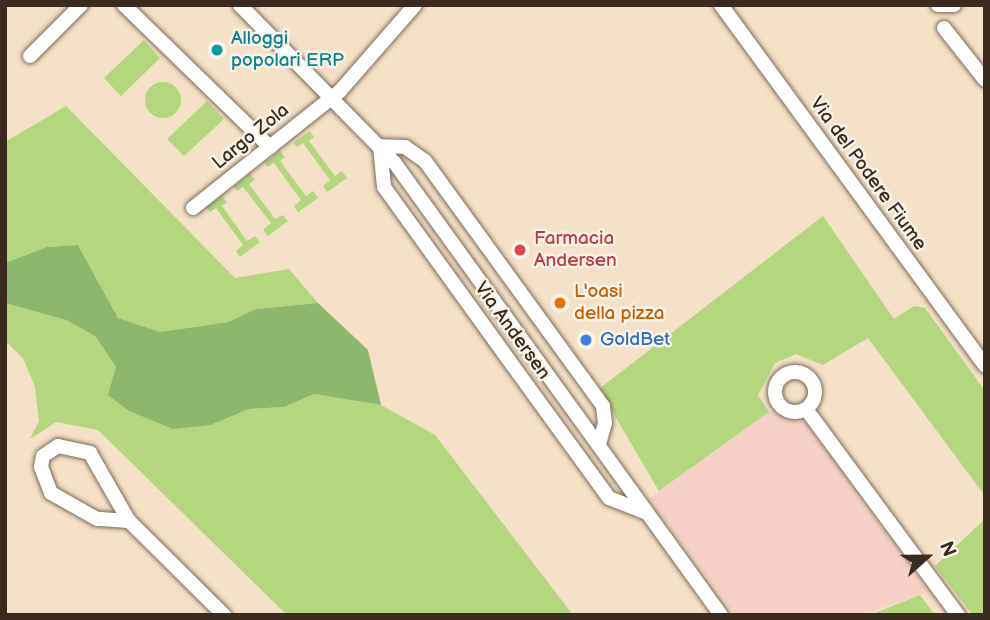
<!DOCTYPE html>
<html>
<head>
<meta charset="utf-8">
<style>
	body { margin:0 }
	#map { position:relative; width:990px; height:620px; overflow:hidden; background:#f4e1c7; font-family:"Balsamiq Sans",sans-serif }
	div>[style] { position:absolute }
	.built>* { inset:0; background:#f7d1c7 }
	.green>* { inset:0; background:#b3d67f }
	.round { border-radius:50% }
	.forest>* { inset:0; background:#8eb76e }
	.roads { filter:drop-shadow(0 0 2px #7c6a59) drop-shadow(0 0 2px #7c6a59) }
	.minor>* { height:14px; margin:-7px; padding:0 7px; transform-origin:7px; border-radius:7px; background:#fff }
	.minor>.ring { margin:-7px; padding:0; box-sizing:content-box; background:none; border:14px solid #fff; border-radius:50% }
	.dots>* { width:19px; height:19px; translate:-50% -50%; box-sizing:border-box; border:4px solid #f7f3e8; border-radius:50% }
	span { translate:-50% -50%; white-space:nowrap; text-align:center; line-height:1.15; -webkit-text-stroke:5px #f7f3e8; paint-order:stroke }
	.culture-label { font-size:19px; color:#0d838f }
	.left { translate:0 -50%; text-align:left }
	.street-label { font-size:19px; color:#3b2a1e }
	.health-label { font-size:19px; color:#be3a42 }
	.food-label { font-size:19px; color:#c56008 }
	.shop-label { font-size:19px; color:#366cbe }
	.frame { position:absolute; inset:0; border:7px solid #3b2a1e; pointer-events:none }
	.north { position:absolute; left:892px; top:522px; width:70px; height:70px; -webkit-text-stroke:5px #f7f3e8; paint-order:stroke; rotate:69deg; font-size:19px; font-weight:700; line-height:28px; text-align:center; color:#3b2a1e }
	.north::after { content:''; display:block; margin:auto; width:24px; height:32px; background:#3b2a1e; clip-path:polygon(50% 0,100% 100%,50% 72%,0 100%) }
</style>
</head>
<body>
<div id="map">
	<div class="built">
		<i style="clip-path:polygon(769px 412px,804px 421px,928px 592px,862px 615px,735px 615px,649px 499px)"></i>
	</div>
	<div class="green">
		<i style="clip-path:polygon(144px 40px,160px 58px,121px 96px,104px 78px)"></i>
		<i class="round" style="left:145px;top:82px;width:36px;height:36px"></i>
		<i style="clip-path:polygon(207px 101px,224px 119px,184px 156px,167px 139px)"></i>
		<i style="clip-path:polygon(66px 106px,235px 278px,289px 269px,318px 303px,256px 309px,228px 322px,160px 332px,118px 318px,78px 245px,47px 247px,5px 263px,5px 142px)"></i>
		<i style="clip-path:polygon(310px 131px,314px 137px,309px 141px,335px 176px,342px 171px,347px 178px,327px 192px,323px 186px,330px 180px,303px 143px,297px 147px,293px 143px)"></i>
		<i style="clip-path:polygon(280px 151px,285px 157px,280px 161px,306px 196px,313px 191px,318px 198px,298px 212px,294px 206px,301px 200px,274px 163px,268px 167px,264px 163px)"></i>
		<i style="clip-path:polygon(250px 174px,255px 180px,249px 184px,275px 219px,283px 215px,288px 221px,268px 236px,263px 230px,271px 223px,243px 187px,237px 191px,234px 186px)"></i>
		<i style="clip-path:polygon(222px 196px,227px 202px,222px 206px,247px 241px,255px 236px,260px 242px,240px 257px,236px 251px,243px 245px,216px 208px,210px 212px,206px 207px)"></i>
		<i style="clip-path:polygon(823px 216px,894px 319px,914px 306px,925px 308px,985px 391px,985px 496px,868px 338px,823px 365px,796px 354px,775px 363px,758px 395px,769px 412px,659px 491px,599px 389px)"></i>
		<i style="clip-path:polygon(5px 303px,66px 320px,95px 336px,116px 367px,211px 425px,249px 409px,284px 407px,314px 394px,381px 405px,435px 435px,573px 615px,287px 615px,98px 430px,56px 422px,30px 439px,39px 421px,35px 387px,23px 358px,5px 341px)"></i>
		<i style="clip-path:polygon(985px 519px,985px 615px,973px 615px,935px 566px)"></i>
		<i style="clip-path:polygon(920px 595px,935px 615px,870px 615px)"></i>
	</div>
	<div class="forest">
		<i style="clip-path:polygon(78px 245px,118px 318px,160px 332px,228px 322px,256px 309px,318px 303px,368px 350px,381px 405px,314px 394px,284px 407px,249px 409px,211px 425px,173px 429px,129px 411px,108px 395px,116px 367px,95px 336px,66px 320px,5px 303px,5px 263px,47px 247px)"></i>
	</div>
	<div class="roads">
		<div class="minor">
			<i style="left:124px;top:5px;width:204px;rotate:44.2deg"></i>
			<i style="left:240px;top:5px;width:220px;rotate:45.6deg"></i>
			<i style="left:394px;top:162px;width:559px;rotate:54.18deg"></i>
			<i style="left:721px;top:5px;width:447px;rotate:53.8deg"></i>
			<i style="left:938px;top:5px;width:16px"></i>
			<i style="left:944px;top:28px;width:66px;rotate:51.7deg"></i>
			<i style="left:30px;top:56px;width:72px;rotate:-45deg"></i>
			<i style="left:193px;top:208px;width:188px;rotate:-38.5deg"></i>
			<i style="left:340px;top:91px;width:114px;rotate:-48.9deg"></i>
			<i class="ring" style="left:775px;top:372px;width:26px;height:26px"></i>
			<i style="left:806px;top:409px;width:256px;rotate:53.6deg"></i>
			<i style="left:599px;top:444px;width:22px;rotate:-74deg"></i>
			<i style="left:605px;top:423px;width:17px;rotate:-97deg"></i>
			<i style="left:603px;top:406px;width:303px;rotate:-126deg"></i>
			<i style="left:425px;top:161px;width:24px;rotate:-145deg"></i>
			<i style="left:405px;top:147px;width:25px;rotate:-178deg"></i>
			<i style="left:380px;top:146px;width:41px;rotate:84.4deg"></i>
			<i style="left:384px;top:187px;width:212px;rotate:54.2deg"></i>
			<i style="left:508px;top:359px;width:172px;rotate:54deg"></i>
			<i style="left:609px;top:498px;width:41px;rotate:21.5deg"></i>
			<i style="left:129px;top:521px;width:32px;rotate:-176deg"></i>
			<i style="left:97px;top:519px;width:53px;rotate:-150.5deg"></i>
			<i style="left:51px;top:493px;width:28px;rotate:-111deg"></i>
			<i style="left:41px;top:467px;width:11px;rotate:-80deg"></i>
			<i style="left:43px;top:456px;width:18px;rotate:-34deg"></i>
			<i style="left:58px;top:446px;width:33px;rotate:12deg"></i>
			<i style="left:90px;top:453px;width:78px;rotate:60.2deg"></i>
			<i style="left:129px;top:521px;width:134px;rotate:44.7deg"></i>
		</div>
	</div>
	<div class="dots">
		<i style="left:217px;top:50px;background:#0f9aa8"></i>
		<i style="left:520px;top:250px;background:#e0444e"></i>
		<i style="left:560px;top:303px;background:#e8710a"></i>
		<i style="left:586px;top:340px;background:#3f7fe0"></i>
	</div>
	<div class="culture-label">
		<span class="left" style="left:231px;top:50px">Alloggi<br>popolari ERP</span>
	</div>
	<div class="street-label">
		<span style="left:251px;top:137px;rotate:-39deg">Largo Zola</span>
		<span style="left:868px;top:174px;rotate:54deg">Via del Podere Fiume</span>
		<span style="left:512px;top:331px;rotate:54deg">Via Andersen</span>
	</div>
	<div class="health-label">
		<span class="left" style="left:534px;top:250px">Farmacia<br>Andersen</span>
	</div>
	<div class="food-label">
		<span class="left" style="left:574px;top:303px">L'oasi<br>della pizza</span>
	</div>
	<div class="shop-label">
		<span class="left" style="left:600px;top:340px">GoldBet</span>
	</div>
	<div class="frame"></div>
	<div class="north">N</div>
</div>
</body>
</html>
